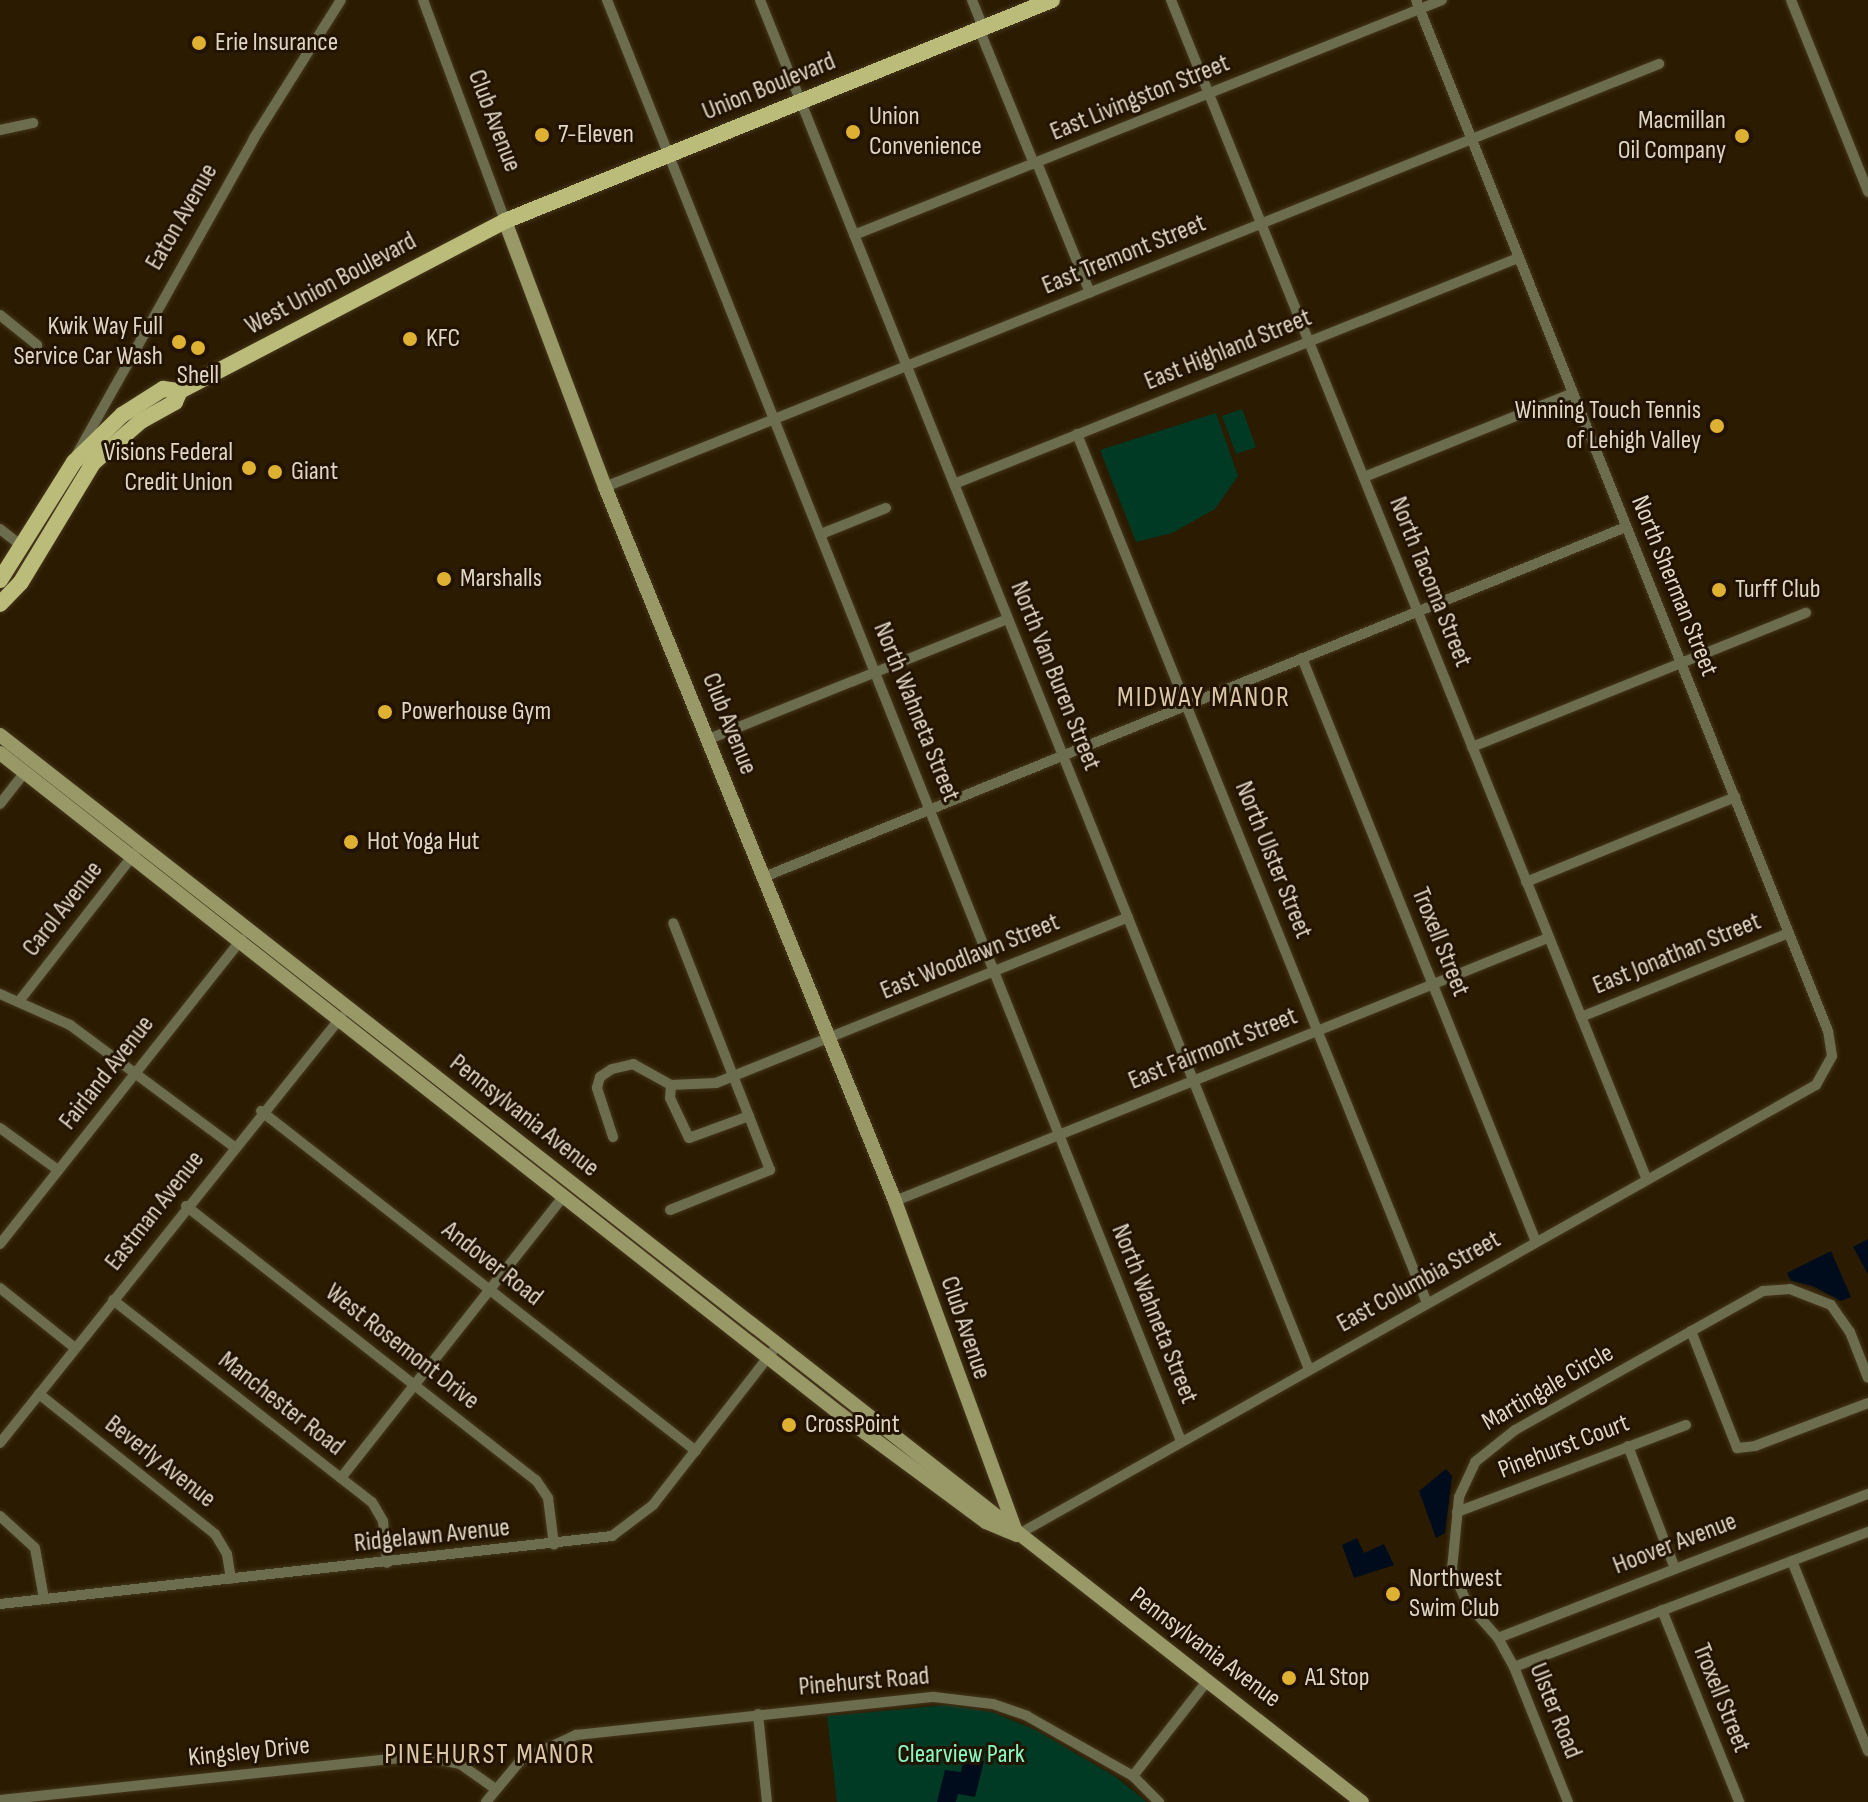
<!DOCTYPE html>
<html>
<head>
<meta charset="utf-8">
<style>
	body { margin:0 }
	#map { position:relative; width:1868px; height:1802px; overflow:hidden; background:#2b1c01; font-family:"Sofia Sans Condensed",sans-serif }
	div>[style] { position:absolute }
	.green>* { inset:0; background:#003a25 }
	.water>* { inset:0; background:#000c1c }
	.roads { filter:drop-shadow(0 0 2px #44361c) drop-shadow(0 0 2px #44361c) }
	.street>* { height:10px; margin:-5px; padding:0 5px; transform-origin:5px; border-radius:5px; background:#6c6c4e }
	.secondary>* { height:14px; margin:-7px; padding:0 7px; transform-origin:7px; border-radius:7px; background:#999967 }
	.primary>* { height:16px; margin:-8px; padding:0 8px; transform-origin:8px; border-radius:8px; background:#bbbb7a }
	.dots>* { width:22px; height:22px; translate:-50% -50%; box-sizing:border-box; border:4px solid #211300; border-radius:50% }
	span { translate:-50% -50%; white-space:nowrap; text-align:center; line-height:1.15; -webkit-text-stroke:6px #211300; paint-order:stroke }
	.poi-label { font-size:26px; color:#dfd5c5 }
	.left { translate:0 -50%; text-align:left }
	.right { translate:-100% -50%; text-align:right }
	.street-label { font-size:26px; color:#dfd5c5 }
	.park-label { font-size:26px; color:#87fac4 }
	.neighbourhood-label { font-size:28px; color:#dbc7a8; letter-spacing:2px }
</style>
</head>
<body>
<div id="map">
	<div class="green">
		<i style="clip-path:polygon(1242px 409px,1256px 447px,1236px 454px,1222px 416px)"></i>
		<i style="clip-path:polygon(1216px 413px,1238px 476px,1215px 509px,1172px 533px,1136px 542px,1100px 450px)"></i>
		<i style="clip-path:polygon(947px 1705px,992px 1712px,1036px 1730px,1116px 1777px,1147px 1802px,837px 1802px,827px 1716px)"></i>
	</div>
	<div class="water">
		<i style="clip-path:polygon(1868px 1239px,1868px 1274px,1853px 1247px)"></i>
		<i style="clip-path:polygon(1831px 1251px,1851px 1297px,1840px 1301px,1813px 1286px,1791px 1281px,1787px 1273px)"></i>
		<i style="clip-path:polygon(1446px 1469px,1452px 1476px,1445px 1533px,1436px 1538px,1419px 1491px)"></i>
		<i style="clip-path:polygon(1357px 1538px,1364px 1553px,1384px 1544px,1394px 1565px,1354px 1578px,1342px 1545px)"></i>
		<i style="clip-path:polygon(964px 1758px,984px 1761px,975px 1797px,958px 1794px,956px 1802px,937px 1802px,945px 1770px,961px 1772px)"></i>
	</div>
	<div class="roads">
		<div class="street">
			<i style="left:423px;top:0;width:236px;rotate:69.6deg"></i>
			<i style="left:607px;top:0;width:1551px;rotate:68.28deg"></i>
			<i style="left:760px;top:0;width:1475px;rotate:68.15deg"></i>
			<i style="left:972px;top:0;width:29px;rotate:68deg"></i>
			<i style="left:1171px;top:0;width:1272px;rotate:68.03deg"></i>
			<i style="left:1791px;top:0;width:207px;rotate:68.1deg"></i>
			<i style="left:979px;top:29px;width:146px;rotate:67.8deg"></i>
			<i style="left:0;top:130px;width:34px;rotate:-12deg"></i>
			<i style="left:1037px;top:163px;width:140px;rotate:67.8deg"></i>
			<i style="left:854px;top:235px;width:633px;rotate:-21.78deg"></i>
			<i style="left:0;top:315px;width:48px;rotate:39deg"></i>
			<i style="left:1077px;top:434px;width:937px;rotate:68.06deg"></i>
			<i style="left:77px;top:454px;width:362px;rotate:-60.7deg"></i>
			<i style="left:254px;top:138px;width:163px;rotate:-57.8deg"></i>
			<i style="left:1364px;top:477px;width:225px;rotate:-21.9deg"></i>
			<i style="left:954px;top:484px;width:608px;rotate:-21.84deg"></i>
			<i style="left:605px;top:487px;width:1136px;rotate:-21.87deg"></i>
			<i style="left:0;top:529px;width:29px;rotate:38deg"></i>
			<i style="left:821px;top:534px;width:70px;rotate:-21.8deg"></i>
			<i style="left:1302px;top:658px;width:629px;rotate:68.16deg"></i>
			<i style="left:709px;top:739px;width:322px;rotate:-21.9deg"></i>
			<i style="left:1472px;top:747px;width:360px;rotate:-21.9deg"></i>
			<i style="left:0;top:804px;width:41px;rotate:-52deg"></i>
			<i style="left:764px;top:877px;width:930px;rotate:-22.1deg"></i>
			<i style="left:1526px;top:882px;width:226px;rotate:-22.1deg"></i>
			<i style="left:0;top:994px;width:77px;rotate:23.9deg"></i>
			<i style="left:70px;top:1025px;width:203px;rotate:36.6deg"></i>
			<i style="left:20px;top:1000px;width:187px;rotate:-52deg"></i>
			<i style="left:1581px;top:1017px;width:224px;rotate:-22deg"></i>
			<i style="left:671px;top:1085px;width:13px;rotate:94deg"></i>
			<i style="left:670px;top:1098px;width:44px;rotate:64.6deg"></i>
			<i style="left:689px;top:1138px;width:64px;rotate:-20.1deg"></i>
			<i style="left:261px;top:1111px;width:552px;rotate:38.01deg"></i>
			<i style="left:0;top:1128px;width:72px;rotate:35.9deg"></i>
			<i style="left:613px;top:1137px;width:52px;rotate:-108.1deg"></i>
			<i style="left:597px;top:1088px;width:11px;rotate:-75deg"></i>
			<i style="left:600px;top:1077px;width:14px;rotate:-34deg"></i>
			<i style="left:612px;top:1069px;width:22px;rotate:-13deg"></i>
			<i style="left:633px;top:1064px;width:43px;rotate:28.9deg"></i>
			<i style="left:671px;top:1085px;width:45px;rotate:-2.5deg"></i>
			<i style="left:716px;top:1083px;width:444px;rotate:-21.9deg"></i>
			<i style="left:895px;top:1201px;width:704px;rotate:-21.94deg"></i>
			<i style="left:186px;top:1206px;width:444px;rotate:38.1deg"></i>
			<i style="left:536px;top:1480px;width:22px;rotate:56deg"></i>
			<i style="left:548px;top:1498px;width:47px;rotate:82.7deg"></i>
			<i style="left:670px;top:1210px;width:108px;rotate:-21.8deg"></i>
			<i style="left:770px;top:1170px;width:265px;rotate:-111.4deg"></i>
			<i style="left:0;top:1244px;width:389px;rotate:-51.6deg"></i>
			<i style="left:0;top:1288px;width:96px;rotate:38.7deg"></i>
			<i style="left:113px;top:1300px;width:328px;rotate:38deg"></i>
			<i style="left:372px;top:1502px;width:22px;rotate:60deg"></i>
			<i style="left:383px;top:1521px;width:42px;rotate:84.6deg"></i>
			<i style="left:1691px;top:1331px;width:126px;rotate:68.5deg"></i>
			<i style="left:1737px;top:1448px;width:18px;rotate:-6deg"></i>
			<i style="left:1755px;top:1446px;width:121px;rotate:-20.8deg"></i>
			<i style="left:39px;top:1394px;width:225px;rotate:38.5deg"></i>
			<i style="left:215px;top:1534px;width:23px;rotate:59deg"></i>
			<i style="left:227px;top:1554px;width:25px;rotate:81deg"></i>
			<i style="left:0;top:1443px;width:546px;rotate:-51.32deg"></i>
			<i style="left:1628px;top:1446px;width:129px;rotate:69deg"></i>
			<i style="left:341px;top:1478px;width:357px;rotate:-51.7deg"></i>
			<i style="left:1457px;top:1512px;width:245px;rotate:-20.8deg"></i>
			<i style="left:0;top:1516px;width:47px;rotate:42.4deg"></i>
			<i style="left:35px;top:1548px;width:52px;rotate:80deg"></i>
			<i style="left:1017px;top:1535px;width:917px;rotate:-29.39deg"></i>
			<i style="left:1816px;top:1085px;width:33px;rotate:-61deg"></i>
			<i style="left:1832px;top:1056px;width:25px;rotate:-99deg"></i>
			<i style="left:1828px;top:1031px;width:1110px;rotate:-111.78deg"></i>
			<i style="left:1792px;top:1561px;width:205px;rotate:68.2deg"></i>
			<i style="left:0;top:1604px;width:616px;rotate:-6.34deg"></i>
			<i style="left:612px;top:1536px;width:51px;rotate:-37.1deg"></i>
			<i style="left:653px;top:1505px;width:205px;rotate:-52.1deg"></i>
			<i style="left:1662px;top:1610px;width:207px;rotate:68.1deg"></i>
			<i style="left:1498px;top:1638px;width:397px;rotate:-21.3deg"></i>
			<i style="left:1514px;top:1667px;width:379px;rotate:-20.9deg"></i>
			<i style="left:758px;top:1714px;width:88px;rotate:84.2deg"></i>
			<i style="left:1133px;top:1776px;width:122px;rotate:-52deg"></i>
			<i style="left:0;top:1800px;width:424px;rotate:-6deg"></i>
			<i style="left:422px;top:1756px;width:39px;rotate:12deg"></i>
			<i style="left:460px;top:1764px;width:42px;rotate:35.2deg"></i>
			<i style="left:486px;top:1802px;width:53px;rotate:-50.3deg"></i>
			<i style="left:520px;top:1761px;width:62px;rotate:-24.9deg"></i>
			<i style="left:576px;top:1735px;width:360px;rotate:-6.1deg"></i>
			<i style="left:934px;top:1697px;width:59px;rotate:6.8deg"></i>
			<i style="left:993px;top:1704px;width:36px;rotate:19deg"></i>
			<i style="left:1027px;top:1716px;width:122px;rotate:29.5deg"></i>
			<i style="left:1133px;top:1776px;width:37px;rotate:45deg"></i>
			<i style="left:1568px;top:1802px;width:145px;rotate:-111.8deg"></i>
			<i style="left:1514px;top:1667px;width:33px;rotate:-119deg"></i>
			<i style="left:1498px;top:1638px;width:47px;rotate:-131.5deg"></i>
			<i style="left:1467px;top:1603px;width:37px;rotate:-114deg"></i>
			<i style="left:1452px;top:1569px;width:72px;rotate:-84.4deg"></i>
			<i style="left:1459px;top:1497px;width:38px;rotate:-65deg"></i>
			<i style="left:1475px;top:1462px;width:51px;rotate:-38.7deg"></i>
			<i style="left:1515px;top:1430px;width:284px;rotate:-29.3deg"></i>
			<i style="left:1763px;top:1291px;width:27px;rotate:-4deg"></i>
			<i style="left:1790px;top:1289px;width:44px;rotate:21.3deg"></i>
			<i style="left:1831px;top:1305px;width:33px;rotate:55deg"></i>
			<i style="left:1850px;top:1332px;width:49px;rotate:68.6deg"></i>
		</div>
		<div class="secondary">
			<i style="left:505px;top:221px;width:284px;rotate:69.4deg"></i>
			<i style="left:605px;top:487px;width:771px;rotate:67.89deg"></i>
			<i style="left:895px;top:1201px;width:351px;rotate:69.9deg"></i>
			<i style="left:0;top:735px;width:1730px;rotate:38.08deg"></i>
			<i style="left:0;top:753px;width:1069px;rotate:38.2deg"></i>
			<i style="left:840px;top:1414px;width:182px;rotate:36.5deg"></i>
			<i style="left:986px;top:1522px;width:33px;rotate:23deg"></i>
		</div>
		<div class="primary">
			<i style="left:0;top:580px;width:139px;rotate:-57.9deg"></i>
			<i style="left:74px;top:462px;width:67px;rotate:-44.4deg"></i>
			<i style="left:122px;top:415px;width:49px;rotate:-32.4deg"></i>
			<i style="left:163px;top:389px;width:17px;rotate:7deg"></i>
			<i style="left:180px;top:391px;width:367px;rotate:-27.6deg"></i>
			<i style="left:505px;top:221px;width:590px;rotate:-22deg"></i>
			<i style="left:0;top:604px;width:30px;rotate:-46deg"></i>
			<i style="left:21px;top:582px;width:139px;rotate:-58.8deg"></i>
			<i style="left:93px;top:463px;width:64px;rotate:-41.2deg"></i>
			<i style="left:141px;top:421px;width:39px;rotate:-29deg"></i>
			<i style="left:175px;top:402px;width:12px;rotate:-66deg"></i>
		</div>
	</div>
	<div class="dots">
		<i style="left:199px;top:43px;background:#deb133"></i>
		<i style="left:853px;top:132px;background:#deb133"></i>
		<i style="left:542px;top:135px;background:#deb133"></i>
		<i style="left:1742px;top:136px;background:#deb133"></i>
		<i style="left:410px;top:339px;background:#deb133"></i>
		<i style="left:179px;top:342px;background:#deb133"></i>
		<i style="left:198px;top:348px;background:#deb133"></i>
		<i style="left:1717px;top:426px;background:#deb133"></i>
		<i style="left:249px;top:468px;background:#deb133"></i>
		<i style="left:275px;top:472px;background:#deb133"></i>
		<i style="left:444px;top:579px;background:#deb133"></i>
		<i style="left:1719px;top:590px;background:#deb133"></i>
		<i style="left:385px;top:712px;background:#deb133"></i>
		<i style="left:351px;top:842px;background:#deb133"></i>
		<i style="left:789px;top:1425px;background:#deb133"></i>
		<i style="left:1393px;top:1594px;background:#deb133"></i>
		<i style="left:1289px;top:1678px;background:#deb133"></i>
	</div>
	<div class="poi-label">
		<span class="left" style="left:215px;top:43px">Erie Insurance</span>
		<span class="left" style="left:869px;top:132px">Union<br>Convenience</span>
		<span class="right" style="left:1726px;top:136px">Macmillan<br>Oil Company</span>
		<span class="left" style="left:558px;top:135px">7-Eleven</span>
		<span class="right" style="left:163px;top:342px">Kwik Way Full<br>Service Car Wash</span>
		<span class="left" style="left:426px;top:339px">KFC</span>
		<span style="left:198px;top:376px">Shell</span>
		<span class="right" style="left:1701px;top:426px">Winning Touch Tennis<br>of Lehigh Valley</span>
		<span class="right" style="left:233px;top:468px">Visions Federal<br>Credit Union</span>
		<span class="left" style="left:291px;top:472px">Giant</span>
		<span class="left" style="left:460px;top:579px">Marshalls</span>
		<span class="left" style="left:1735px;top:590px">Turff Club</span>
		<span class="left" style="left:401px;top:712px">Powerhouse Gym</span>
		<span class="left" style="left:367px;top:842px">Hot Yoga Hut</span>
		<span class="left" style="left:805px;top:1425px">CrossPoint</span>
		<span class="left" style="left:1409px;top:1594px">Northwest<br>Swim Club</span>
		<span class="left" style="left:1305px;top:1678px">A1 Stop</span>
	</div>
	<div class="street-label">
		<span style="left:769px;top:87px;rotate:-22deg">Union Boulevard</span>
		<span style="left:1140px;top:98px;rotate:-22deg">East Livingston Street</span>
		<span style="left:494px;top:121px;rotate:69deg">Club Avenue</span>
		<span style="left:182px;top:217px;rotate:-60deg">Eaton Avenue</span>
		<span style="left:1124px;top:255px;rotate:-22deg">East Tremont Street</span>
		<span style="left:331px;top:284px;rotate:-28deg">West Union Boulevard</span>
		<span style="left:1228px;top:350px;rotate:-22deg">East Highland Street</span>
		<span style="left:1430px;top:582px;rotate:68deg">North Tacoma Street</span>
		<span style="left:1674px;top:586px;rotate:68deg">North Sherman Street</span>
		<span style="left:1055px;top:676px;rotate:68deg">North Van Buren Street</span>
		<span style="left:916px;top:712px;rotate:68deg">North Wahneta Street</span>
		<span style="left:729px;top:724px;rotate:68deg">Club Avenue</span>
		<span style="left:1273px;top:860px;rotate:68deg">North Ulster Street</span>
		<span style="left:63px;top:909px;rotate:-52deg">Carol Avenue</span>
		<span style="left:1440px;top:942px;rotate:68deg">Troxell Street</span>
		<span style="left:1677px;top:954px;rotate:-22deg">East Jonathan Street</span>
		<span style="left:970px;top:957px;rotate:-22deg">East Woodlawn Street</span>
		<span style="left:1213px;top:1049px;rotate:-22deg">East Fairmont Street</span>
		<span style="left:107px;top:1073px;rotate:-52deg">Fairland Avenue</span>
		<span style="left:524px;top:1116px;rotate:38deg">Pennsylvania Avenue</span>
		<span style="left:155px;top:1211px;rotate:-52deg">Eastman Avenue</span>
		<span style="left:492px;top:1264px;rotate:38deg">Andover Road</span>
		<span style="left:1419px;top:1282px;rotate:-29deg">East Columbia Street</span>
		<span style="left:1154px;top:1314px;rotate:68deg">North Wahneta Street</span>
		<span style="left:965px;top:1328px;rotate:71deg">Club Avenue</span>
		<span style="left:402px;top:1347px;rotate:38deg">West Rosemont Drive</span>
		<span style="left:1548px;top:1388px;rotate:-30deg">Martingale Circle</span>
		<span style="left:281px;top:1404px;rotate:38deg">Manchester Road</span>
		<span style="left:1564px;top:1447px;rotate:-21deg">Pinehurst Court</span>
		<span style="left:160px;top:1462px;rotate:38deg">Beverly Avenue</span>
		<span style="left:432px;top:1536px;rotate:-6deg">Ridgelawn Avenue</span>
		<span style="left:1675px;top:1544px;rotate:-21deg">Hoover Avenue</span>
		<span style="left:1205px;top:1648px;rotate:37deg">Pennsylvania Avenue</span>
		<span style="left:864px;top:1682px;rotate:-5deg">Pinehurst Road</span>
		<span style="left:1721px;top:1698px;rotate:68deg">Troxell Street</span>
		<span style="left:1555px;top:1711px;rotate:68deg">Ulster Road</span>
		<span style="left:249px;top:1752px;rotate:-6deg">Kingsley Drive</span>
	</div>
	<div class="park-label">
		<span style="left:961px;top:1755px">Clearview Park</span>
	</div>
	<div class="neighbourhood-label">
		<span style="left:1204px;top:698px">MIDWAY MANOR</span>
		<span style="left:490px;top:1755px">PINEHURST MANOR</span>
	</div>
</div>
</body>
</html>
